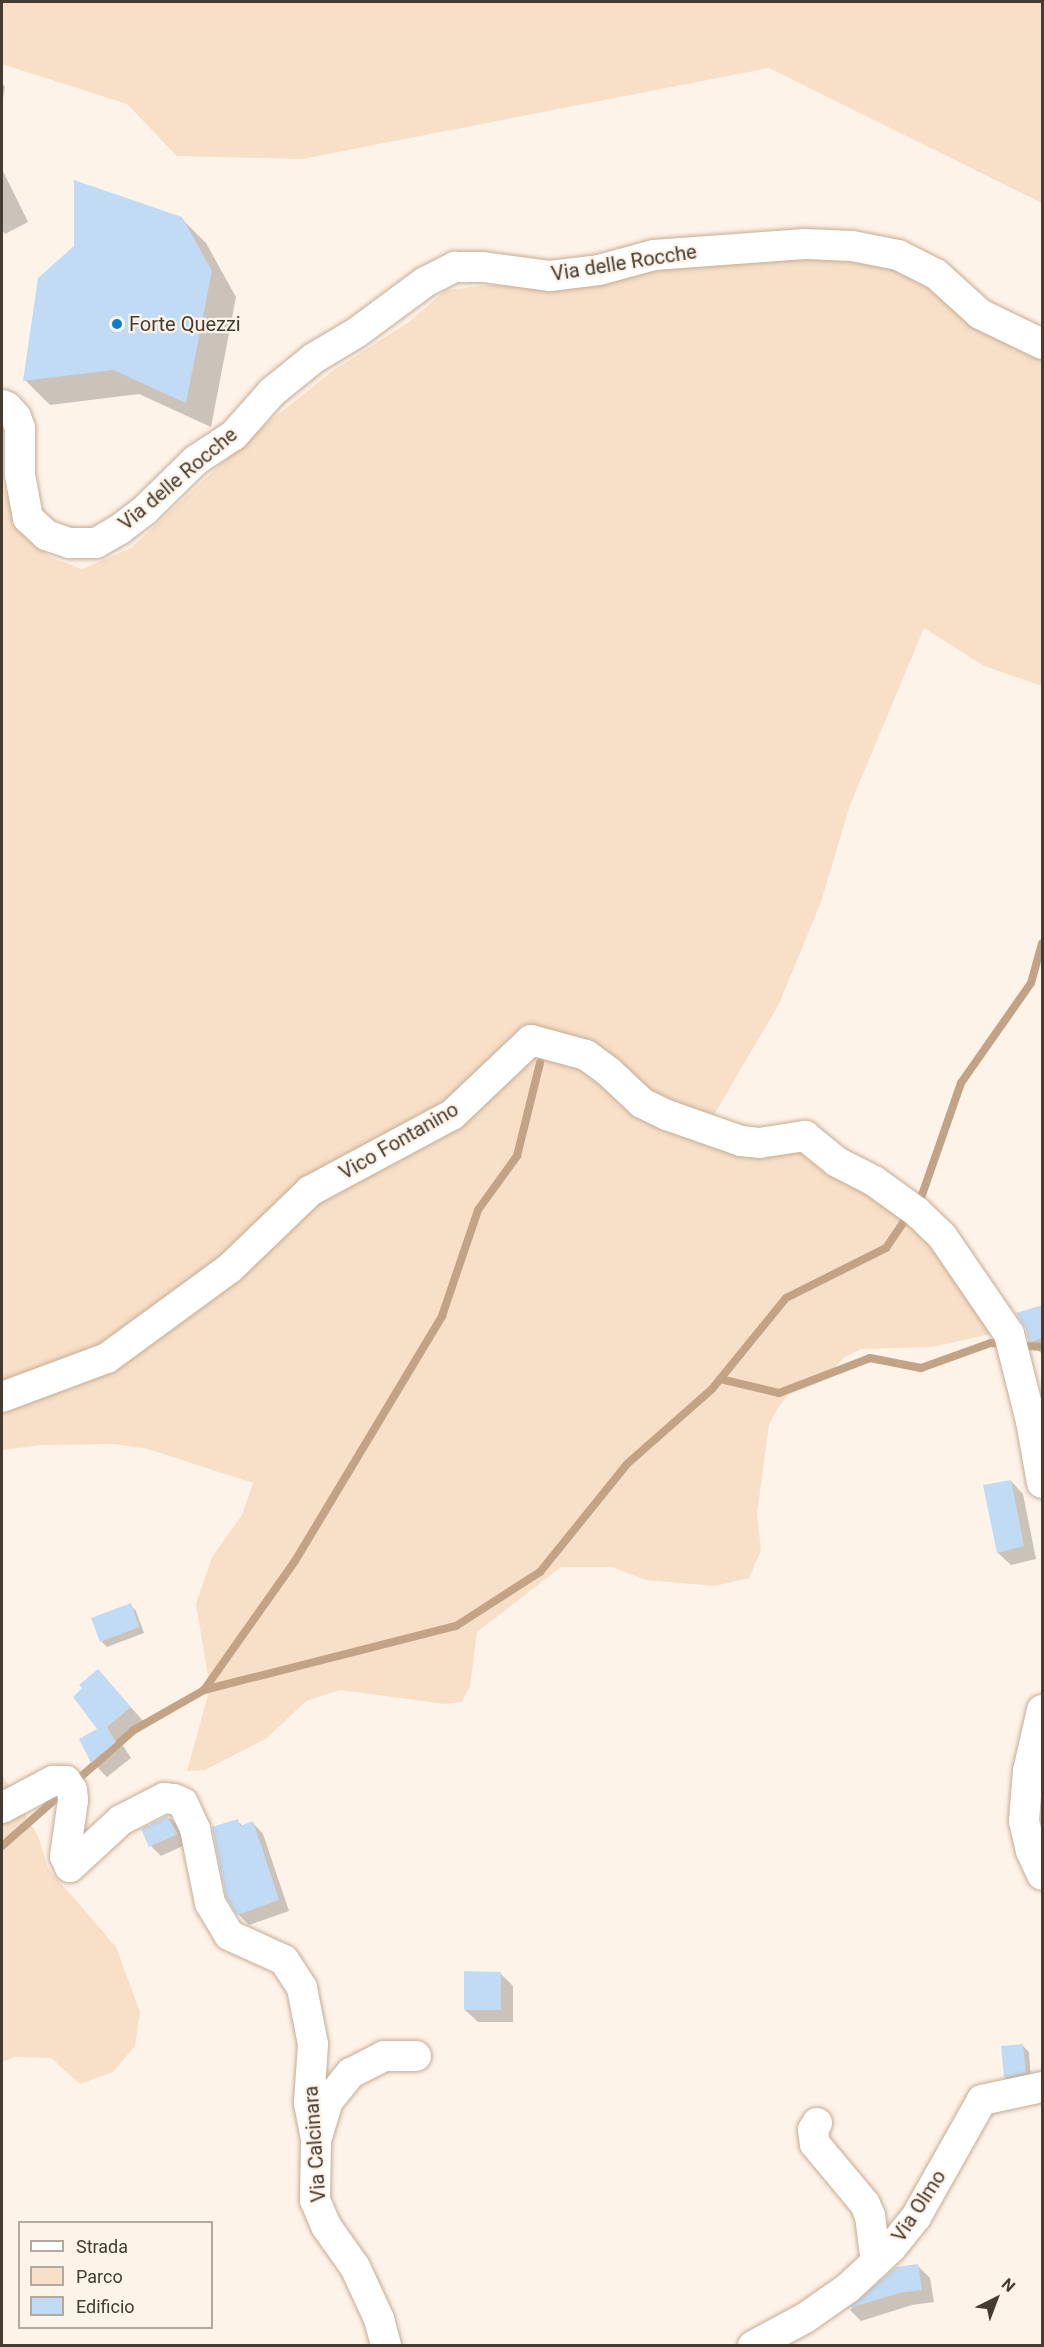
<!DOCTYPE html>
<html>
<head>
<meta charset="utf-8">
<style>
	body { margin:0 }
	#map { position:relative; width:1044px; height:2347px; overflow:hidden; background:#fef3e9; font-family:Roboto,sans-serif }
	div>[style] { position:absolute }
	.green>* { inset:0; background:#f7dfc8 }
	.shadow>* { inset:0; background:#0003 }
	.stream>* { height:8px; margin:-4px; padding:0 4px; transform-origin:4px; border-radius:4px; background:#c2a385 }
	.building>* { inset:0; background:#c0dbf3 }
	.roads { filter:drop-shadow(0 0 2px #c5ac94) drop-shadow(0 0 2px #c5ac94) }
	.minor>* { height:30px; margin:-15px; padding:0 15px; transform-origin:15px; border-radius:15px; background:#fff }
	.dots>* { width:16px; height:16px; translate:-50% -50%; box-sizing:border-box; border:3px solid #fef3e9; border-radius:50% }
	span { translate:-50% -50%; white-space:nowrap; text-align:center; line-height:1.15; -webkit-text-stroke:4.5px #fef3e9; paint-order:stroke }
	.street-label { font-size:20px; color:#453b31 }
	.poi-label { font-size:20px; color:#453b31 }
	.left { translate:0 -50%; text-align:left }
	.frame { position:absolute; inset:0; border:3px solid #453b31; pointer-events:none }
	.legend { position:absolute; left:18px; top:2221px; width:195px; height:108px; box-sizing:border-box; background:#fef3e9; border:2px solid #b4a99f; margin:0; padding:8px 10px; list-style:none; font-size:18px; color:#453b31 }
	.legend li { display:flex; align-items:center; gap:12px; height:30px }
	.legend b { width:30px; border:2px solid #b4a99f }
	.north { position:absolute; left:966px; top:2269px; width:60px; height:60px; -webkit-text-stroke:4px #fef3e9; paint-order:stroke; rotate:42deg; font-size:16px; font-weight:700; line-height:24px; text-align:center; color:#453b31 }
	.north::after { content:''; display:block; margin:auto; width:21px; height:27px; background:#453b31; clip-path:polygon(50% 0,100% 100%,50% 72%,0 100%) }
</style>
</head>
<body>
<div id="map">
	<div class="green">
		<i style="clip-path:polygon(2px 2px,1042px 2px,1042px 203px,769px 68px,302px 159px,177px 156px,127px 104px,2px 64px)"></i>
		<i style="clip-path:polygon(850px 257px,899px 266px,953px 306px,1042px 352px,1042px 686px,984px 666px,924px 628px,850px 805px,821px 902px,779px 1004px,701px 1137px,810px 1150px,938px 1244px,995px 1333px,932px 1347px,861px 1349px,845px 1357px,820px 1382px,788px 1395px,777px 1409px,769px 1425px,757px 1514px,761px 1550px,749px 1578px,715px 1586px,646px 1580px,612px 1567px,561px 1567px,477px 1632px,470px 1686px,462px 1702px,445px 1704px,340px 1690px,306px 1701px,267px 1738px,205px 1770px,187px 1771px,210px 1688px,196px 1604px,212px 1557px,242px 1515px,253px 1483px,148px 1449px,114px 1444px,42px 1445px,2px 1450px,2px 453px,4px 488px,16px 520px,26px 535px,50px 557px,82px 569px,131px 548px,251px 436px,334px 370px,409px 322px,446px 290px,489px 285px,562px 287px,687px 262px)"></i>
		<i style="clip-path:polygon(2px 1774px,38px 1836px,48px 1868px,116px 1947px,140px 2012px,135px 2046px,113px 2072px,80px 2084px,51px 2058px,15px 2057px,2px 2062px)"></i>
	</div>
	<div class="shadow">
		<i style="clip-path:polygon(2px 83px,5px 87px,2px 104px)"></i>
		<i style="clip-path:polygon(2px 169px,28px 222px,5px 234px,2px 230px)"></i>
		<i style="clip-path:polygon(181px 218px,206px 243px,236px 297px,211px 427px,139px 394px,50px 405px,25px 380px)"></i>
		<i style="clip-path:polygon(1042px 1306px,1042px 1354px,1030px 1342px,1027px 1329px,1018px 1314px)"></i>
		<i style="clip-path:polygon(1011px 1481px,1023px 1494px,1036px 1559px,1011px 1565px,998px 1553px,985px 1486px)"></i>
		<i style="clip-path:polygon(130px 1605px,136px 1611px,144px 1633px,107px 1647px,101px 1641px)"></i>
		<i style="clip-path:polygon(98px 1671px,146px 1724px,122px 1744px,131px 1758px,107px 1777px,92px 1762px,99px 1730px)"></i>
		<i style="clip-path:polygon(170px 1818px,180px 1828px,187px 1844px,161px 1856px,151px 1846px,143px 1830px)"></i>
		<i style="clip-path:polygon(237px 1821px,243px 1826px,253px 1823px,263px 1834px,289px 1911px,249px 1925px,238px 1914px)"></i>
		<i style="clip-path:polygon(501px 1974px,513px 1986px,513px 2022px,478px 2022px,465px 2010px)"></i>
		<i style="clip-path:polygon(1023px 2046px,1029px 2052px,1031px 2079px,1011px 2083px,1005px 2077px)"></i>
		<i style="clip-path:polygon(917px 2265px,930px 2278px,934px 2302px,912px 2305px,861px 2321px,850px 2310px,896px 2269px)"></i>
	</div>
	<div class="stream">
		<i style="left:720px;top:1379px;width:61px;rotate:13.3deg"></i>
		<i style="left:779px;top:1393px;width:97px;rotate:-21deg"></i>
		<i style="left:870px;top:1358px;width:52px;rotate:11.1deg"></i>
		<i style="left:921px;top:1368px;width:74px;rotate:-19.7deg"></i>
		<i style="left:991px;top:1343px;width:51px;rotate:4.5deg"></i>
		<i style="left:204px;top:1690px;width:260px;rotate:-14.3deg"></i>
		<i style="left:456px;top:1626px;width:100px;rotate:-32.7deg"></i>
		<i style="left:540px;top:1572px;width:139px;rotate:-51.1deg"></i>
		<i style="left:627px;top:1464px;width:113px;rotate:-41.4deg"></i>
		<i style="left:712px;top:1389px;width:117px;rotate:-50.9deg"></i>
		<i style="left:786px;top:1298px;width:112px;rotate:-26.6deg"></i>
		<i style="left:886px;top:1248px;width:64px;rotate:-55.8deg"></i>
		<i style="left:922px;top:1195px;width:119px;rotate:-70.8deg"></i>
		<i style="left:961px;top:1083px;width:122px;rotate:-55deg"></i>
		<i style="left:1031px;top:983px;width:41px;rotate:-74.6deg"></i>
		<i style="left:2px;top:1846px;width:176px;rotate:-41.3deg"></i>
		<i style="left:134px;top:1730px;width:81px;rotate:-29.7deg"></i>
		<i style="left:204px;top:1690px;width:158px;rotate:-54.8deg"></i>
		<i style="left:295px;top:1561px;width:286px;rotate:-59deg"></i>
		<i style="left:442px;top:1316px;width:112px;rotate:-71.2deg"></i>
		<i style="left:478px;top:1210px;width:67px;rotate:-54.2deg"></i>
		<i style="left:517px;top:1156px;width:96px;rotate:-76.1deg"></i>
	</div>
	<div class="building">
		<i style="clip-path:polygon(74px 180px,182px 217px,212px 271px,186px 403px,113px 370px,23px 381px,38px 278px,74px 246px)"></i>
		<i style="clip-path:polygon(1042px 1305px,1042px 1338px,1029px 1343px,1026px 1329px,1016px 1313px)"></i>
		<i style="clip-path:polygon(1011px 1480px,1024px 1546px,997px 1553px,983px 1485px)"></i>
		<i style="clip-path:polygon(131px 1603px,139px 1627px,100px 1642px,91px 1618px)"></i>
		<i style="clip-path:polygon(98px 1669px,131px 1707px,107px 1727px,116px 1742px,91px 1763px,79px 1739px,97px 1729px,73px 1697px,82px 1688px,79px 1685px)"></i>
		<i style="clip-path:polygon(167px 1816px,178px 1834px,149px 1847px,141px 1829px)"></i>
		<i style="clip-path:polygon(238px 1819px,240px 1826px,253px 1821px,279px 1900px,237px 1915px,226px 1897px,212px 1827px)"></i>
		<i style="clip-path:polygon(464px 1971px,501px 1972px,501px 2010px,464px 2010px)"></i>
		<i style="clip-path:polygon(1023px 2044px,1026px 2073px,1004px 2078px,1001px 2046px)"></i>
		<i style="clip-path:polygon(918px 2264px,922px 2290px,899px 2293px,847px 2309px,896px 2267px)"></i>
	</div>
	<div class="roads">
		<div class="minor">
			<i style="left:2px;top:405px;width:5px;rotate:22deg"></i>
			<i style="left:7px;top:407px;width:13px;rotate:48deg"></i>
			<i style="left:16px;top:417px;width:12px;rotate:70deg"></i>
			<i style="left:20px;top:428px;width:47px;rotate:90deg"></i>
			<i style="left:20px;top:475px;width:44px;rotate:79.5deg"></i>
			<i style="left:28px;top:518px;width:25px;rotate:43deg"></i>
			<i style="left:46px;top:535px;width:24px;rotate:19deg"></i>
			<i style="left:69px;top:543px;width:27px"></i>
			<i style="left:96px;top:543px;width:28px;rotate:-30deg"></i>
			<i style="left:120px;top:529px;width:31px;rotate:-37deg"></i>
			<i style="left:145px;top:510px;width:71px;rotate:-44.4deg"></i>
			<i style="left:196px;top:460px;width:45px;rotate:-33.3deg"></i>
			<i style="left:234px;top:435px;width:57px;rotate:-48.5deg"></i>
			<i style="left:272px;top:392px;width:54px;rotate:-39deg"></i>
			<i style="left:314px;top:358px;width:49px;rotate:-30.8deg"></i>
			<i style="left:356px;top:333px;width:86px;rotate:-36.5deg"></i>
			<i style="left:425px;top:282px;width:34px;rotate:-27deg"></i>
			<i style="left:455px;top:267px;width:28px"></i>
			<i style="left:483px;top:267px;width:68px;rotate:7.7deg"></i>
			<i style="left:550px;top:276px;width:49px;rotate:-7deg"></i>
			<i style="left:599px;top:270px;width:57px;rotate:-15.3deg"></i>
			<i style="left:654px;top:255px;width:151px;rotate:-4.2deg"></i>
			<i style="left:805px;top:244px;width:47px;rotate:2.4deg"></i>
			<i style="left:852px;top:246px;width:47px;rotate:11.1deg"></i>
			<i style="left:898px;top:255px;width:42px;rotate:26.6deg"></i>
			<i style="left:936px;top:274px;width:59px;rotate:42.3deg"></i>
			<i style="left:980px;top:314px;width:69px;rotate:25.8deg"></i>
			<i style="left:2px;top:1397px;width:112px;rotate:-20.4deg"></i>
			<i style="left:107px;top:1358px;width:152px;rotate:-36.2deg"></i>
			<i style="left:230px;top:1268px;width:111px;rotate:-43.9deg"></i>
			<i style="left:310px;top:1191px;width:161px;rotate:-28.2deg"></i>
			<i style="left:452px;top:1115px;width:109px;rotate:-43.5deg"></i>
			<i style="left:531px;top:1040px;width:57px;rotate:15.3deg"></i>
			<i style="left:586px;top:1055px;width:29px;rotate:36deg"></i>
			<i style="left:609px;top:1072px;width:45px;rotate:43.2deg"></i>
			<i style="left:642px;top:1103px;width:28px;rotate:26deg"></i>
			<i style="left:667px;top:1115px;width:78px;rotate:19.4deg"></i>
			<i style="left:741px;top:1141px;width:18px;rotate:6deg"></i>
			<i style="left:759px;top:1143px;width:47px;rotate:-8.7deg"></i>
			<i style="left:805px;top:1136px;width:41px;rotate:39.1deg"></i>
			<i style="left:837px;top:1162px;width:42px;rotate:27.2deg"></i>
			<i style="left:874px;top:1181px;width:53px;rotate:35.8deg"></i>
			<i style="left:917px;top:1212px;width:35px;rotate:44deg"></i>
			<i style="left:942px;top:1236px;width:119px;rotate:55.6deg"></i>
			<i style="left:1009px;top:1334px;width:90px;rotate:75.8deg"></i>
			<i style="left:1031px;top:1421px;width:63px;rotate:79.9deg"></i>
			<i style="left:1042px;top:1710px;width:63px;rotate:102.9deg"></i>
			<i style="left:1028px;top:1771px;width:50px;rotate:94.6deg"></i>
			<i style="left:1024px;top:1821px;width:31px;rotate:77deg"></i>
			<i style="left:1031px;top:1851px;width:26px;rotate:65deg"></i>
			<i style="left:2px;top:1808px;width:58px;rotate:-27.9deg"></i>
			<i style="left:53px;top:1781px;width:13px"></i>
			<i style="left:66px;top:1781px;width:11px;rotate:56deg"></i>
			<i style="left:72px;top:1790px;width:10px;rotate:84deg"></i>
			<i style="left:73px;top:1800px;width:57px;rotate:98.1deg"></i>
			<i style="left:65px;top:1856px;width:12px;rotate:66deg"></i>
			<i style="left:70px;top:1867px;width:69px;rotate:-42.7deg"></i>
			<i style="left:121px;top:1820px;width:48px;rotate:-27.1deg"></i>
			<i style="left:164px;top:1798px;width:10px;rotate:6deg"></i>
			<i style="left:174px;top:1799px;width:10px;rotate:24deg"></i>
			<i style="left:183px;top:1803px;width:29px;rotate:65deg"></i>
			<i style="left:195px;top:1829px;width:76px;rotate:78.5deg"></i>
			<i style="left:210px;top:1903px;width:37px;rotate:59deg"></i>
			<i style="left:229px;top:1935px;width:60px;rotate:24.4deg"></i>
			<i style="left:284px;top:1960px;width:33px;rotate:57deg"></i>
			<i style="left:302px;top:1988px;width:57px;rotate:78.9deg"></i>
			<i style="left:313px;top:2044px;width:59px;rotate:93.9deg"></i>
			<i style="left:309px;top:2103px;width:38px;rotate:79deg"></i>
			<i style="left:316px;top:2140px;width:60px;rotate:91deg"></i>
			<i style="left:315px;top:2200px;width:28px;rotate:67deg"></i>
			<i style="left:326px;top:2226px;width:50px;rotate:54.7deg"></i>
			<i style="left:355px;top:2267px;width:57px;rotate:65.2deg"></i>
			<i style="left:379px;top:2319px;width:28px;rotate:75deg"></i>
			<i style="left:817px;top:2123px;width:8px;rotate:120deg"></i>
			<i style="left:813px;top:2130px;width:14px;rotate:82deg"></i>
			<i style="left:815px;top:2144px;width:78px;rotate:50.2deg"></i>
			<i style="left:865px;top:2204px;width:13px;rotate:67deg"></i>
			<i style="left:870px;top:2216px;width:46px;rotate:82.6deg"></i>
			<i style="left:317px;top:2137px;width:38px;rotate:-73deg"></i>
			<i style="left:328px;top:2101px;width:36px;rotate:-51deg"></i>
			<i style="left:351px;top:2073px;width:37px;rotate:-27deg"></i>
			<i style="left:384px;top:2056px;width:32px"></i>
			<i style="left:753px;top:2346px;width:59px;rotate:-28.3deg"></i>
			<i style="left:805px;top:2318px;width:52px;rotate:-34.9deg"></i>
			<i style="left:848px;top:2288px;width:59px;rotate:-42.9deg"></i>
			<i style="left:891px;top:2248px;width:40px;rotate:-51deg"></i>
			<i style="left:916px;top:2217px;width:134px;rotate:-60.6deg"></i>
			<i style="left:982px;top:2100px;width:61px;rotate:-12.2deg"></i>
		</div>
	</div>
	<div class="dots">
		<i style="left:117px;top:324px;background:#0581ca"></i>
	</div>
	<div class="street-label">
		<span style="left:624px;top:263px;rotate:-9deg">Via delle Rocche</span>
		<span style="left:178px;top:479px;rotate:-40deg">Via delle Rocche</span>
		<span style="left:399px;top:1141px;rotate:-30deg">Vico Fontanino</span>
		<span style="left:315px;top:2144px;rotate:-94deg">Via Calcinara</span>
		<span style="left:919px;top:2206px;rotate:-57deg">Via Olmo</span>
	</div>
	<div class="poi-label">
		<span class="left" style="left:129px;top:324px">Forte Quezzi</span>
	</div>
	<div class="frame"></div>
	<ul class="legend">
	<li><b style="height:8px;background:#fff"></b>Strada</li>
	<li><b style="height:16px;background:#f7dfc8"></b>Parco</li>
	<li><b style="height:16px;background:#c0dbf3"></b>Edificio</li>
	</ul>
	<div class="north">N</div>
</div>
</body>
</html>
